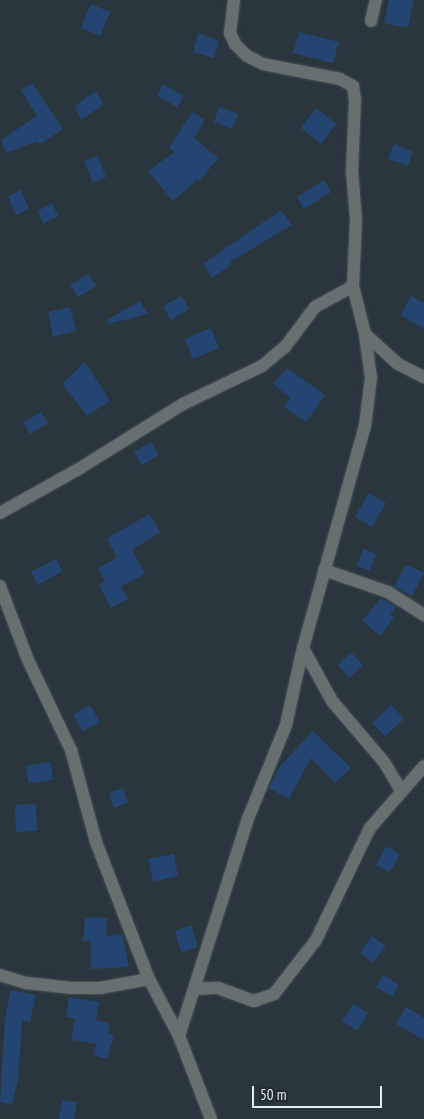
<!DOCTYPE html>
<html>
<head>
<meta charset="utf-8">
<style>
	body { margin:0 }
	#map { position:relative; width:424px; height:1119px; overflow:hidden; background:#2a363d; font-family:"PT Sans Narrow",sans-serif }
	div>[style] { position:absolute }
	.building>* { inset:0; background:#244571 }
	.roads { filter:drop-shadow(0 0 1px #48535a) drop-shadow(0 0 1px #48535a) }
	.minor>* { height:12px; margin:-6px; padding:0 6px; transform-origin:6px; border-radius:6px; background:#686f70 }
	span { translate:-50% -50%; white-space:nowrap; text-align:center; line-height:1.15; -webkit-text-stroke:4.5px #202c32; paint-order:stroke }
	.scale { position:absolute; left:252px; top:1086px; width:130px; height:22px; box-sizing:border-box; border:2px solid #e6edf2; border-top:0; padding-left:6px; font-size:15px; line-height:18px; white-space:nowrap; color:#e6edf2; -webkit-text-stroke:4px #202c32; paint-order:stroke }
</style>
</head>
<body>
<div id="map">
	<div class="building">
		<i style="clip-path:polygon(389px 0,414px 0,408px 28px,384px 23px)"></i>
		<i style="clip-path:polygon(91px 4px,110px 12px,100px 36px,81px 28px)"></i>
		<i style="clip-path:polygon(299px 32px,339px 42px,333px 63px,293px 53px)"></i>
		<i style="clip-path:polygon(198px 33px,219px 41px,214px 58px,193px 52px)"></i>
		<i style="clip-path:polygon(32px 83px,63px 129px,40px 144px,38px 141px,6px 153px,1px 140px,37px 116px,21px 90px)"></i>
		<i style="clip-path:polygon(163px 84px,184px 96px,177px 107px,157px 96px)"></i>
		<i style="clip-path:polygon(95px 91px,104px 104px,81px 120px,75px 106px)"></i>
		<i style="clip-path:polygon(219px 107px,238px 114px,232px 129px,214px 122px)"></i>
		<i style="clip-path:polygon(316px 108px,336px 124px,321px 144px,301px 128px)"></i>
		<i style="clip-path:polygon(192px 112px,205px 120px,194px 138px,218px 158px,200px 181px,198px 179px,173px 201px,148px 171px,175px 152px,169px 148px)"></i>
		<i style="clip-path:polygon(394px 144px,413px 152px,408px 166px,388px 159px)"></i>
		<i style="clip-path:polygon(98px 156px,106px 177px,93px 183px,84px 161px)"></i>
		<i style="clip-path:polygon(324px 180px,331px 192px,304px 209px,297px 197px)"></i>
		<i style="clip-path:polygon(21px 190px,29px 209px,16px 215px,8px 196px)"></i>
		<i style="clip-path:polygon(52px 203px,58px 216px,43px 224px,38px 211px)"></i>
		<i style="clip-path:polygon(281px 210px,292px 225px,230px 262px,232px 264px,212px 278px,203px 264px)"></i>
		<i style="clip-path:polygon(88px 274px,96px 286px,78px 297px,70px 285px)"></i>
		<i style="clip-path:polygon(182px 296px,189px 309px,171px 320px,163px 306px)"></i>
		<i style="clip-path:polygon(411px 296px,424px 303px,424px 329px,401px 315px)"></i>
		<i style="clip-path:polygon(140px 301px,148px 314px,108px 324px,107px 320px)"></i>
		<i style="clip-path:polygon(70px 307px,76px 331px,53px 337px,48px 312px)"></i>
		<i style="clip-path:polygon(211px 328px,219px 348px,193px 359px,185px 339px)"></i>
		<i style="clip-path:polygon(85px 362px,110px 401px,87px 416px,62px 384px)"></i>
		<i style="clip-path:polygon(287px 368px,325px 395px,306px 422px,284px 407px,290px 398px,273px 384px)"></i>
		<i style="clip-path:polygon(41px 412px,48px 423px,30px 434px,23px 422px)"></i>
		<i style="clip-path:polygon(151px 442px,159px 455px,142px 465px,134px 452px)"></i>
		<i style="clip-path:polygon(369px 493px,386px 503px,372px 527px,355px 517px)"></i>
		<i style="clip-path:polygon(150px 514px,160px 532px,132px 550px,145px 574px,121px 586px,128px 599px,111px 608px,99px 585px,105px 582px,98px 568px,117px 558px,107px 538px)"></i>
		<i style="clip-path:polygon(363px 549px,376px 554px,370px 571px,357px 566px)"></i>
		<i style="clip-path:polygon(56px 559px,62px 571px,38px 585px,31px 572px)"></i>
		<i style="clip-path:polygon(406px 565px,424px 573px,412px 596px,394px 586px)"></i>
		<i style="clip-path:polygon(381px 598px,396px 607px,390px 614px,394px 618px,380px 636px,362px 621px)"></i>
		<i style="clip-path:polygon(351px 652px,363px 665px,349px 678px,338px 665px)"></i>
		<i style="clip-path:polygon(90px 705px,100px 722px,83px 731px,73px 715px)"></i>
		<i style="clip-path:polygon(391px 705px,404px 719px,385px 736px,372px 723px)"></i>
		<i style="clip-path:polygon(313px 731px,351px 768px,335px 783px,311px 758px,289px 799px,269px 788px,281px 765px)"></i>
		<i style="clip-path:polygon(51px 762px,53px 780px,29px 783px,26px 766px)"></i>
		<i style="clip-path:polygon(123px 788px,128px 803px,114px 808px,109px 793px)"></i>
		<i style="clip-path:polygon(36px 804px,37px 831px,16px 832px,15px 805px)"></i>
		<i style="clip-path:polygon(386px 846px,400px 854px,390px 872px,376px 865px)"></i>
		<i style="clip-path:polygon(174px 854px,178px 876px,153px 882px,148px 859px)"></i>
		<i style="clip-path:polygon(85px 917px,107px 918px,106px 936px,123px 935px,129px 967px,91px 969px,91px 941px,83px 941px)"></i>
		<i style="clip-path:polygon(191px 925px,198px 947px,181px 952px,175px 931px)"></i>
		<i style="clip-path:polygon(372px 936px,386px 946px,373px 963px,360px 953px)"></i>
		<i style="clip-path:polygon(384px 975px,399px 985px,392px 996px,376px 987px)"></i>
		<i style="clip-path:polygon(11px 990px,36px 995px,30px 1022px,22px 1020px,18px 1080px,12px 1105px,0 1102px,5px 1017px)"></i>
		<i style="clip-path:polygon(69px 997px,99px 1002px,96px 1020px,110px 1024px,108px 1034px,114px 1036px,107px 1059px,93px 1055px,97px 1044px,71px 1040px,75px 1018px,66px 1017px)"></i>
		<i style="clip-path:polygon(353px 1004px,368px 1013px,357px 1031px,342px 1021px)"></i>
		<i style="clip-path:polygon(406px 1007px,424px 1018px,424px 1040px,396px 1024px)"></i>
		<i style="clip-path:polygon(62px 1100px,77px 1102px,74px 1119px,59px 1119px)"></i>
	</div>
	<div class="roads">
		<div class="minor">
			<i style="left:371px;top:21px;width:22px;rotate:-77deg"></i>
			<i style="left:365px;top:334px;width:45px;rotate:42.3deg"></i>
			<i style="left:398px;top:364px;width:29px;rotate:27deg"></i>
			<i style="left:0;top:513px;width:88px;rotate:-29.2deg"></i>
			<i style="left:77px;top:470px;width:125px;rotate:-31.9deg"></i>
			<i style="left:183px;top:404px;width:88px;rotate:-25.7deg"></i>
			<i style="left:262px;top:366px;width:30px;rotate:-40deg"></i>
			<i style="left:285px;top:347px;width:50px;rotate:-53.1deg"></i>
			<i style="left:315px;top:307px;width:43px;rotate:-28.9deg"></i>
			<i style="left:324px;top:570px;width:68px;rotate:19deg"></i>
			<i style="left:388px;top:592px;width:43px;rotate:32.6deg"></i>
			<i style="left:0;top:586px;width:79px;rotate:69.3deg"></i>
			<i style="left:28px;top:660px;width:100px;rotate:64.5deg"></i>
			<i style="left:71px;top:750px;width:95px;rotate:74.8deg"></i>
			<i style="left:96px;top:842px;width:147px;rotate:68.9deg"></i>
			<i style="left:149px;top:979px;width:64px;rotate:62.2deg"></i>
			<i style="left:179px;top:1036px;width:89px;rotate:68.9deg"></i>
			<i style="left:303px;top:648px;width:60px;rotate:61.3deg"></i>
			<i style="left:332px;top:701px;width:80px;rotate:49.6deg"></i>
			<i style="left:384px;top:762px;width:33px;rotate:59deg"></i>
			<i style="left:0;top:975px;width:28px;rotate:17deg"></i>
			<i style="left:27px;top:983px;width:45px;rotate:6.3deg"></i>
			<i style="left:72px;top:988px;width:28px"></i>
			<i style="left:100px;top:988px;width:50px;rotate:-10.4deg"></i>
			<i style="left:196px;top:989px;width:22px;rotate:-3deg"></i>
			<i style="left:218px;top:988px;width:38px;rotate:20deg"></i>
			<i style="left:254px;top:1001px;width:21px;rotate:-19deg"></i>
			<i style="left:274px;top:994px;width:68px;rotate:-52.1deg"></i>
			<i style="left:316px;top:940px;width:124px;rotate:-64.3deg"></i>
			<i style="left:370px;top:828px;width:82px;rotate:-48.9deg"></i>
			<i style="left:179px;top:1036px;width:225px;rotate:-72.4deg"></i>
			<i style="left:247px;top:821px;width:104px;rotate:-67.9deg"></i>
			<i style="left:286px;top:725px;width:79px;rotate:-77.6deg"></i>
			<i style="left:303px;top:648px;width:230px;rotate:-74.4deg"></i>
			<i style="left:365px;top:426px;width:48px;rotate:-82.9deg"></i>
			<i style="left:371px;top:378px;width:44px;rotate:-97.8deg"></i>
			<i style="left:365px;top:334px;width:49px;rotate:-104deg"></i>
			<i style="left:353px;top:286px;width:67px;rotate:-87.4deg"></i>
			<i style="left:356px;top:219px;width:48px;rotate:-94.8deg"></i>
			<i style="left:352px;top:171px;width:71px;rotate:-87.6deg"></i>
			<i style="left:355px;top:100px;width:14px;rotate:-98deg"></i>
			<i style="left:353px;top:86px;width:15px;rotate:-152deg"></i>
			<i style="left:340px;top:79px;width:78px;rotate:-169deg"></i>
			<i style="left:263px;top:64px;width:18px;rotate:-153deg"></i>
			<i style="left:247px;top:56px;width:17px;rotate:-135deg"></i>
			<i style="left:235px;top:44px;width:12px;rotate:-114deg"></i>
			<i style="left:230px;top:33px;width:33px;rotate:-83deg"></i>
		</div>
	</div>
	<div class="scale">50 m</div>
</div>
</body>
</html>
